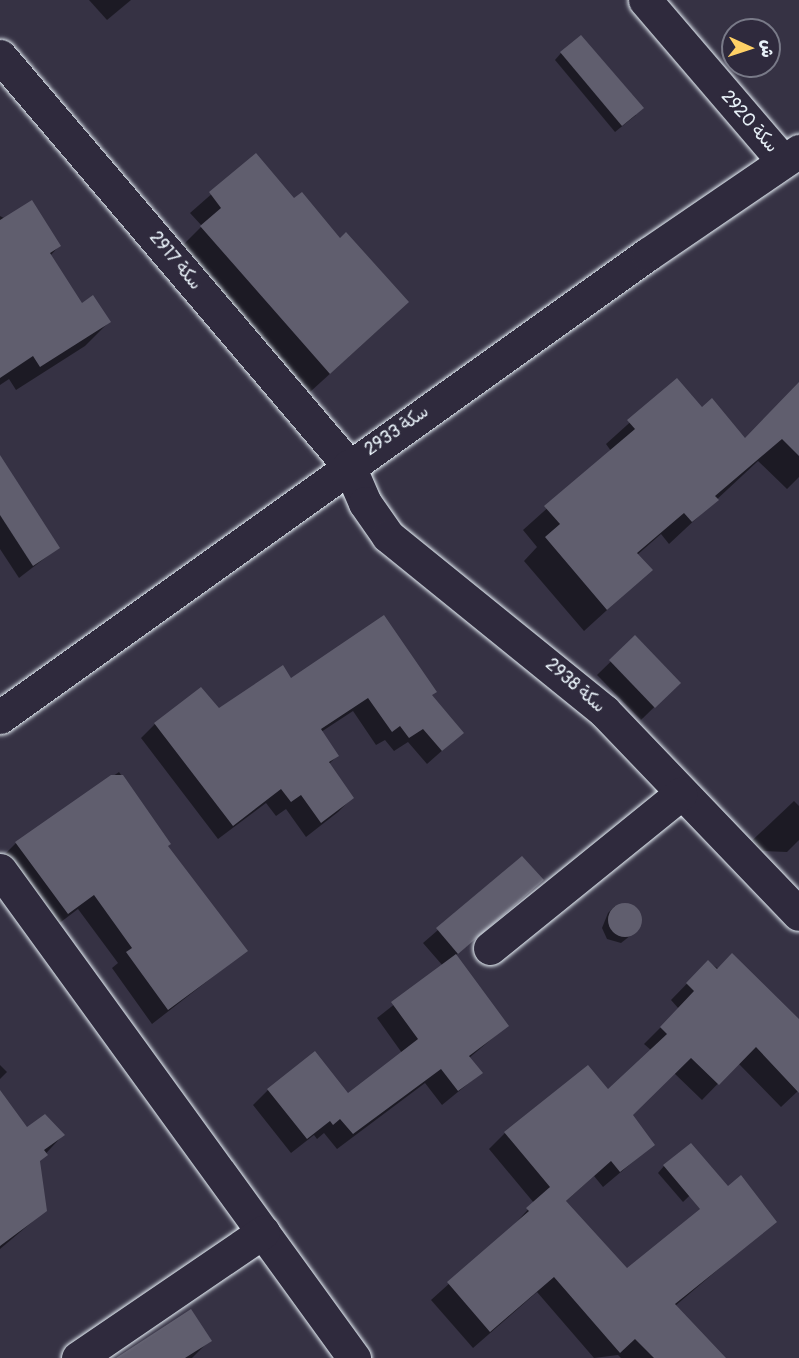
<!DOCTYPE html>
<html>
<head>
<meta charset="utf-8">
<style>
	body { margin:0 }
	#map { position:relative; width:799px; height:1358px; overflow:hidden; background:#363244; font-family:Pangolin,"Playpen Sans Arabic",sans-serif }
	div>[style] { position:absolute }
	.shadow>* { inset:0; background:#0007 }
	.building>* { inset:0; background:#605e6e }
	.round { border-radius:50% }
	.roads { filter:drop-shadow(0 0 2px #e8f1f8) drop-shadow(0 0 2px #e8f1f8) }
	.street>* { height:33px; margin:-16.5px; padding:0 16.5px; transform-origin:16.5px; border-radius:16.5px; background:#2f2a3d }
	.secondary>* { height:33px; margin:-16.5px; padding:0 16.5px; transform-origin:16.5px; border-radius:16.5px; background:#2f2a3d }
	span { translate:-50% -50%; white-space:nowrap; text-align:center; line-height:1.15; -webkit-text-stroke:4.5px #2f2a3d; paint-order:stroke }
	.street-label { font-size:18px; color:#e8f1f8 }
	.north { position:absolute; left:721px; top:18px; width:60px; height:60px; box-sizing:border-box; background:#2f2a3d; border:2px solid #797a88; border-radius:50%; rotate:93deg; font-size:16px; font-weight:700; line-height:24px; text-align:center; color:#e8f1f8 }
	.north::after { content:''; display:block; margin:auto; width:21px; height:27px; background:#ffd166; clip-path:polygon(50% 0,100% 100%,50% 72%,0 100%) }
</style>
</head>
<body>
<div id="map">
	<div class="shadow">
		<i style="clip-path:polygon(89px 0,131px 0,107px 20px)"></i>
		<i style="clip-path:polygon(561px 53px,636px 115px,615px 132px,555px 60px)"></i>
		<i style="clip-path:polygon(256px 155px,388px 321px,310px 392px,182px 246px,202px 226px,190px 213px)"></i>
		<i style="clip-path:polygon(0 216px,59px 246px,50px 256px,81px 305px,109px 322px,85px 346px,16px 390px,9px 379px,0 385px)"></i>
		<i style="clip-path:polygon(677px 380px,702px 409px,745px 439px,799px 405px,799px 477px,787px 489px,758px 461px,669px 544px,661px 534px,637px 555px,651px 570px,584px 631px,524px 561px,537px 547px,523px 530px,611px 451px,606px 444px)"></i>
		<i style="clip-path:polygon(0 490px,58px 548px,19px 578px,0 549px)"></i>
		<i style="clip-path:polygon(635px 638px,679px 683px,641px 720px,597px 675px)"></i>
		<i style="clip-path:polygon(291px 680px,431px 696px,462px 733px,427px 764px,408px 742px,394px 751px,385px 740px,376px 745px,353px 711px,321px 732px,337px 756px,329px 764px,352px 798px,338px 812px,306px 837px,286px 809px,276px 816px,266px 803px,218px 839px,141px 738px,155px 724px,219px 710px)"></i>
		<i style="clip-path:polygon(119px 772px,169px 844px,167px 847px,246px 951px,152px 1024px,112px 968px,118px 963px,78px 909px,53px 928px,1px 858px,16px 843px)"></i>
		<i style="clip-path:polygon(794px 801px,799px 806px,799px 840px,787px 852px,742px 850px)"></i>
		<i style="clip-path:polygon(521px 858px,542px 880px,455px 956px,507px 1026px,469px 1058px,481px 1073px,442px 1105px,425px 1083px,337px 1149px,324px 1133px,317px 1139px,314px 1135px,291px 1153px,253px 1105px,268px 1090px,348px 1095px,402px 1053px,377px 1018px,443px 966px,423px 943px)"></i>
		<i style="clip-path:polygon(626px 904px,640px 915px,635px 932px,621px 943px,607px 939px,602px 928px,608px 913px,615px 906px)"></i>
		<i style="clip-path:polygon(708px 962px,799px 1021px,799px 1090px,781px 1107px,738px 1063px,702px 1100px,674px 1073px,631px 1115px,653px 1145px,603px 1187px,594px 1176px,565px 1202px,626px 1270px,775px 1221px,675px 1306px,713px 1358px,621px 1358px,618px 1355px,594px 1358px,537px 1292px,473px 1348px,431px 1300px,512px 1227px,534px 1203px,489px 1149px,505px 1133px,608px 1091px,652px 1051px,644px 1044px,679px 1009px,671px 1000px)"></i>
		<i style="clip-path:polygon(0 1065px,7px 1072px,0 1079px)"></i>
		<i style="clip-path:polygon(0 1093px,26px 1129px,63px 1135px,38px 1162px,45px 1211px,0 1249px)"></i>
		<i style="clip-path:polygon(664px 1166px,714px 1172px,683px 1202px,658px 1173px)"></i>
		<i style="clip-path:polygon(210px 1340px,192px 1358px,119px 1358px)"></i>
	</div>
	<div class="building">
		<i style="clip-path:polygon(581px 35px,644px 108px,622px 126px,560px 52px)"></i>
		<i style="clip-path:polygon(256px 153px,294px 198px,302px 192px,340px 238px,346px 232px,409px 302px,330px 374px,200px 226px,221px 208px,209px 192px)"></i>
		<i style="clip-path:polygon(32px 200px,61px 246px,50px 253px,82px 303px,93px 295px,111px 322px,40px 367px,33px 356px,0 378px,0 220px)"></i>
		<i style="clip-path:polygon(677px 378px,702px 407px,712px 398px,745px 438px,799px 382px,799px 456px,782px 439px,715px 496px,719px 500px,692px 522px,684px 513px,637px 553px,653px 570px,607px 610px,545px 537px,560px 524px,544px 506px,635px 429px,627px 420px)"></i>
		<i style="clip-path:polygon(0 455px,60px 548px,33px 566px,0 515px)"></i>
		<i style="clip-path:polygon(384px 615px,437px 692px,432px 695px,464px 733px,442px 751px,423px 729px,409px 738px,400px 726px,392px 732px,368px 698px,321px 729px,339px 756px,329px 762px,354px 798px,321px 823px,301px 795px,291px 802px,281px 789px,233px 826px,154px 723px,201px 687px,219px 708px,283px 665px,291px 678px)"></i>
		<i style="clip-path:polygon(635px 635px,681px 683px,655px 708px,609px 660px)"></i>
		<i style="clip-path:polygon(111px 775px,123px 775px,171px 844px,168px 846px,248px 951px,168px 1010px,126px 952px,132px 948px,94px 895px,68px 914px,15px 842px)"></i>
		<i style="clip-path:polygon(522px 856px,544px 880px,458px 954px,436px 928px)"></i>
		<i class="round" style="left:608px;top:903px;width:34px;height:34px"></i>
		<i style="clip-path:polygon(732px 953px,799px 1019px,799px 1093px,756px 1047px,719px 1085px,691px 1058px,633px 1115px,655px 1145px,620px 1172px,611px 1161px,566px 1201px,627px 1268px,700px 1209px,663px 1165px,691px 1143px,728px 1186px,741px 1175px,777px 1222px,675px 1304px,726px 1358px,654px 1358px,635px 1339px,620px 1353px,554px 1277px,490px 1332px,447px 1282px,529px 1211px,526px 1208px,550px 1187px,504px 1132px,588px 1065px,608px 1089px,667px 1034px,660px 1027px,694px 991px,686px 983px,708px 960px,717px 969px)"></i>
		<i style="clip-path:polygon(456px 954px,509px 1026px,469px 1056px,483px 1073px,458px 1091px,441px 1069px,353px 1134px,340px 1119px,333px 1125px,330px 1121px,307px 1139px,267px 1089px,315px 1051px,348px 1093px,418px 1039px,391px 1002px)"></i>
		<i style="clip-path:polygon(0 1090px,27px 1127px,45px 1114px,65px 1135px,44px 1150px,48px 1155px,40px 1161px,47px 1211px,0 1246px)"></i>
		<i style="clip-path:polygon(191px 1309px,212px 1341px,185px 1358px,116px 1358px)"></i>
	</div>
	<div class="roads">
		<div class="street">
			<i style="left:645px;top:0;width:212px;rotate:49.4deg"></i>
			<i style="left:0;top:56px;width:538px;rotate:49.59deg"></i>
			<i style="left:349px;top:466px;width:40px;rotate:66.6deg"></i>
			<i style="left:365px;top:503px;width:40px;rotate:55.1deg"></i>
			<i style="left:388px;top:536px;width:278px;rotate:39deg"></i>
			<i style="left:604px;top:711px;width:281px;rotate:46.2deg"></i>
			<i style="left:0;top:870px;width:603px;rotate:54.04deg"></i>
			<i style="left:490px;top:948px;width:245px;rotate:-39deg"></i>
			<i style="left:78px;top:1358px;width:224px;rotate:-34.3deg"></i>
		</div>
		<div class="secondary">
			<i style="left:0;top:717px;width:796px;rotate:-35.55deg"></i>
			<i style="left:648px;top:254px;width:183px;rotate:-34.3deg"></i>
		</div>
	</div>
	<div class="street-label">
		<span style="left:749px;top:122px;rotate:49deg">سكة 2920</span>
		<span style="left:175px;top:261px;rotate:50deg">سكة 2917</span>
		<span style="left:397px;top:431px;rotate:-35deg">سكة 2933</span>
		<span style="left:575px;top:686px;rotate:41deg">سكة 2938</span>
	</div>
	<div class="north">ش</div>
</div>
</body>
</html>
